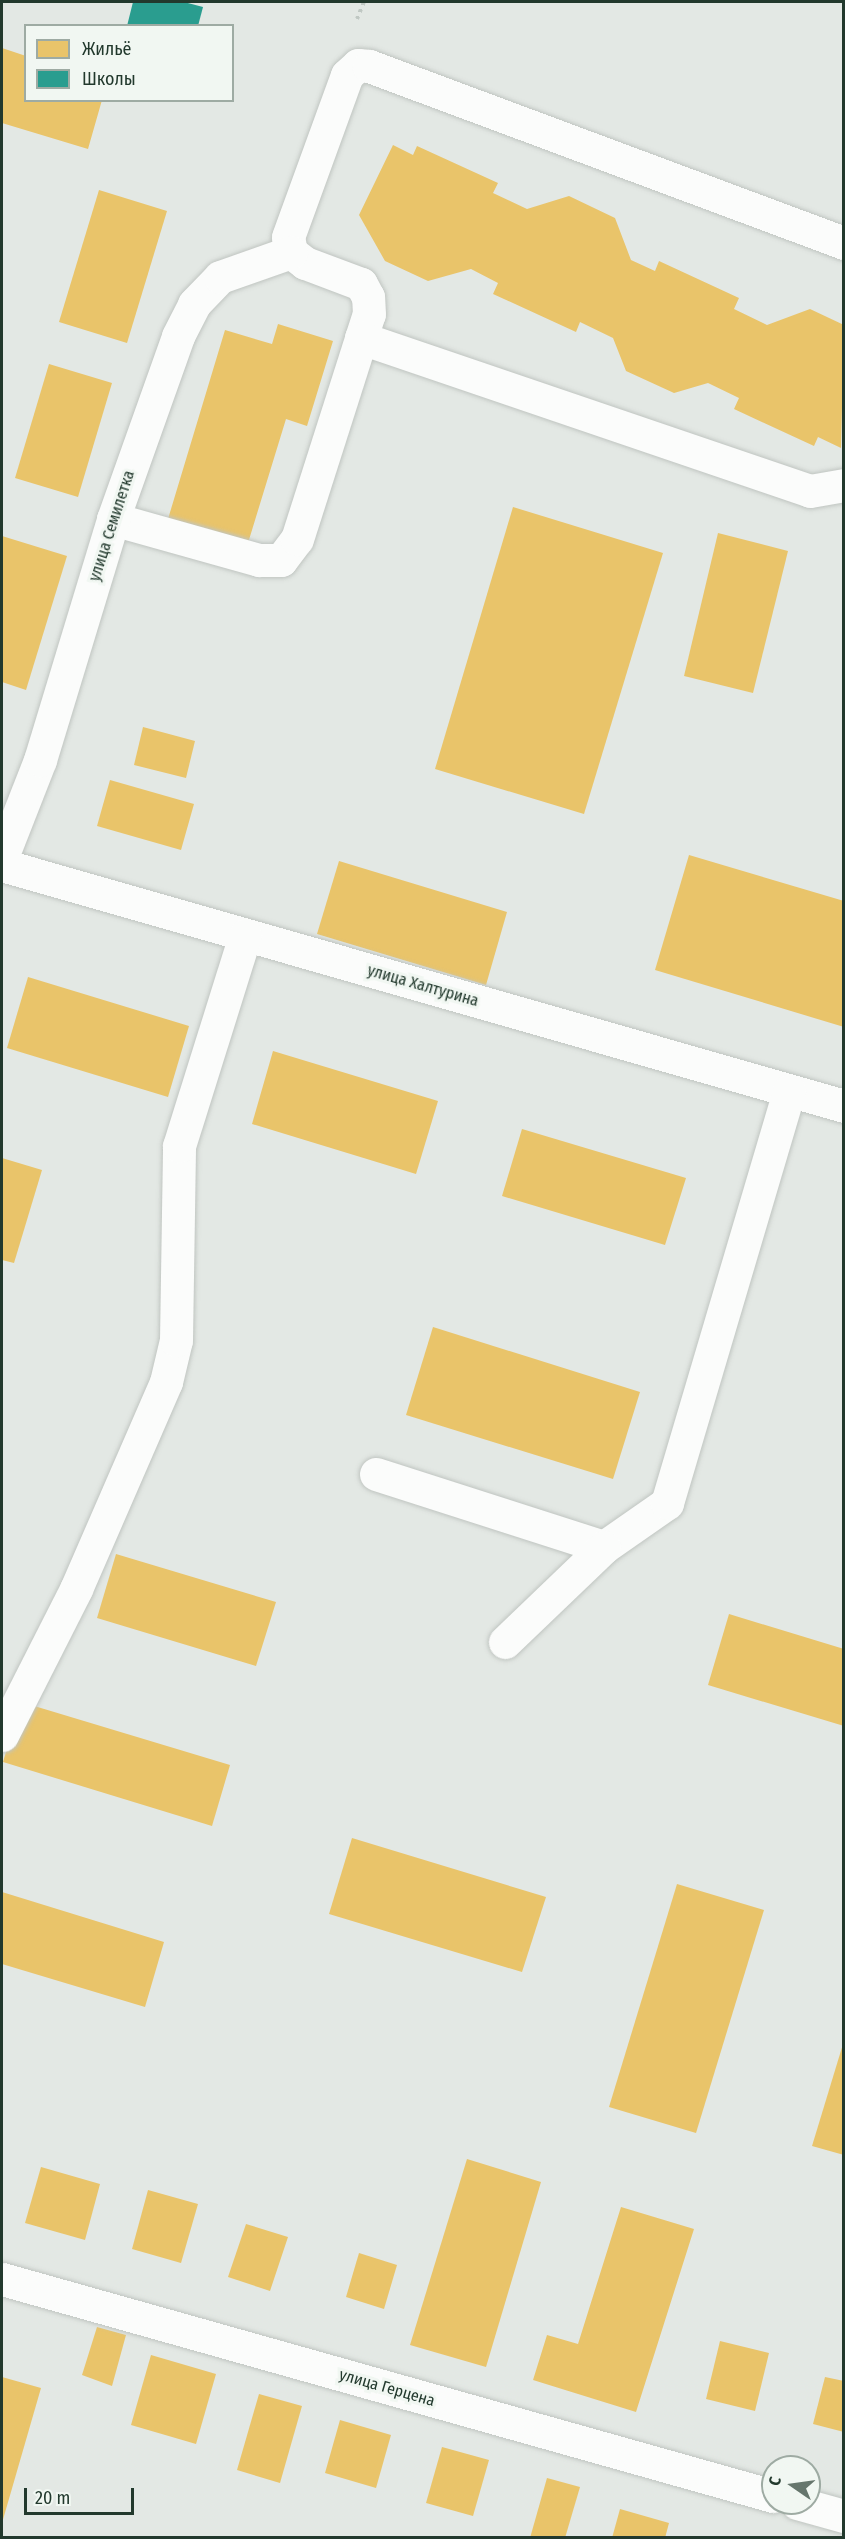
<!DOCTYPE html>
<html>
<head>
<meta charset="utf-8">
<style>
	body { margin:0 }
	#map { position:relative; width:845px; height:2539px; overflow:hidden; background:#e3e8e4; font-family:"Fira Sans Condensed",sans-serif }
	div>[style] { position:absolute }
	.homes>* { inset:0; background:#e9c46a }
	.schools>* { inset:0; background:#2a9d8f }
	.path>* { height:4px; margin-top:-2px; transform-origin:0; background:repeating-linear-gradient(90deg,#c0c8c3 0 3px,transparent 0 7.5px) }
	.roads { filter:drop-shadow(0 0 2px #c0c5c1) drop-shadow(0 0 2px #c0c5c1) }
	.minor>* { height:33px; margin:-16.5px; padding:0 16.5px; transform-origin:16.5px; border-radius:16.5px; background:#fbfcfb }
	span { translate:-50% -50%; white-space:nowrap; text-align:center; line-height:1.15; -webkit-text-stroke:6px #f1f7f2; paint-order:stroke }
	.street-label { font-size:16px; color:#22392d }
	.frame { position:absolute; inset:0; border:3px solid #22392d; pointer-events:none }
	.legend { position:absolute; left:24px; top:24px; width:210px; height:78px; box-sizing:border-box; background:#f1f7f2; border:2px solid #9eaba3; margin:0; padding:8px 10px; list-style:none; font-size:18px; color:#22392d }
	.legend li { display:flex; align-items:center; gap:12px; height:30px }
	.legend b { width:30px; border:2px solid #9eaba3 }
	.north { position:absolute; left:761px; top:2455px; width:60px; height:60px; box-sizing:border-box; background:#f1f7f2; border:2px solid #9eaba3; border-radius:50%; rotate:283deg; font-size:16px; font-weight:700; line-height:24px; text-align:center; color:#22392d }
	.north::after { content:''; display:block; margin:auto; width:21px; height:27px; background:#66766d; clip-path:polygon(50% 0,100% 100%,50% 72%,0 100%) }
	.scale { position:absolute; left:24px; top:2488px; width:110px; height:27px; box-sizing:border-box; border:3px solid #22392d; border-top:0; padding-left:8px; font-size:18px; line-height:21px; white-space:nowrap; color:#22392d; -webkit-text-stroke:4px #f1f7f2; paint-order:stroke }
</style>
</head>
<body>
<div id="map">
	<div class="homes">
		<i style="clip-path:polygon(2px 48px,26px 56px,26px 100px,102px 100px,88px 149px,2px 123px)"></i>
		<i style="clip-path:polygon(393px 145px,413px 155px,417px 146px,498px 183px,493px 193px,527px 209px,569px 196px,615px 218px,631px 260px,655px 271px,659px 261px,739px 298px,734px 309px,767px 325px,810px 309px,844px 325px,841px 448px,818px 437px,814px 446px,734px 409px,739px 398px,708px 383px,674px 393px,626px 371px,613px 338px,580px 322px,576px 332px,493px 294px,498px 283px,471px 269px,428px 281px,385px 261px,359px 215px)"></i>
		<i style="clip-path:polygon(99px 190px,167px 211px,127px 343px,59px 322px)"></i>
		<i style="clip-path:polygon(278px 324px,333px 341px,307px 426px,286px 419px,248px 543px,168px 519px,225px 330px,272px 344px)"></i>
		<i style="clip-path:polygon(49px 364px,112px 383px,78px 497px,15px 478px)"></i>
		<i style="clip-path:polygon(513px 507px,663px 553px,584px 814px,435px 769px)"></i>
		<i style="clip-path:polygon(718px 533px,788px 551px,753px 693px,684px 676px)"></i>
		<i style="clip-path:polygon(2px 536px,67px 556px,26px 690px,2px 682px)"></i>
		<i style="clip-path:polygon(143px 727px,195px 741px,186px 778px,134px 765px)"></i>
		<i style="clip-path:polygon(110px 780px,194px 804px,181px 850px,97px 826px)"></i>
		<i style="clip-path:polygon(689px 855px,844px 901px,844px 1027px,655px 970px)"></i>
		<i style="clip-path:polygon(339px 861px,507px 912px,486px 985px,317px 934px)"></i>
		<i style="clip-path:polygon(28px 977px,189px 1026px,168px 1097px,7px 1048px)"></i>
		<i style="clip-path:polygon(273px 1051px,438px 1101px,416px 1174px,252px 1124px)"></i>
		<i style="clip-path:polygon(522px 1129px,686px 1178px,665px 1245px,502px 1196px)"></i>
		<i style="clip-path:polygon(2px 1158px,42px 1170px,14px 1263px,2px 1260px)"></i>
		<i style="clip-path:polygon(433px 1327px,640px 1392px,613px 1479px,406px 1415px)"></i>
		<i style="clip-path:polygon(116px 1554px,276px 1602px,256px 1666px,97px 1618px)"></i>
		<i style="clip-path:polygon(729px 1614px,844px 1649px,844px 1726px,708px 1685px)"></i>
		<i style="clip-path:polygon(21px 1702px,230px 1765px,212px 1826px,3px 1762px)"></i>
		<i style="clip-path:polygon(352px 1838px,546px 1897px,522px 1972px,329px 1914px)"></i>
		<i style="clip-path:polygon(677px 1884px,764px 1910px,696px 2133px,609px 2107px)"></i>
		<i style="clip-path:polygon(2px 1892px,164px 1942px,145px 2007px,2px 1964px)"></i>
		<i style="clip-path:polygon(843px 2044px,844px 2044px,844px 2155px,812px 2146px)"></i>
		<i style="clip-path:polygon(467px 2159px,541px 2182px,486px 2367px,410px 2345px)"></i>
		<i style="clip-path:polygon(41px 2167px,100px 2184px,85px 2240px,25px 2223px)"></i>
		<i style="clip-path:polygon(148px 2190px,198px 2204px,181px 2263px,132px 2249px)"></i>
		<i style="clip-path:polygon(621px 2207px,694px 2229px,636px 2412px,533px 2380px,547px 2335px,578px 2344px)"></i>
		<i style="clip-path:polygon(246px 2224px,288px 2237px,270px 2291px,228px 2277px)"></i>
		<i style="clip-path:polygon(359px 2253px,397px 2265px,384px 2309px,346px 2297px)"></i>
		<i style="clip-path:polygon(97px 2327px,126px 2335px,112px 2386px,82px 2375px)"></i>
		<i style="clip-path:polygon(720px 2341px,769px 2353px,755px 2411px,706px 2399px)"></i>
		<i style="clip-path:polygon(151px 2355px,216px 2374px,196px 2444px,131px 2425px)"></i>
		<i style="clip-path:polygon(2px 2377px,41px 2388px,2px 2523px)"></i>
		<i style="clip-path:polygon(825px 2377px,844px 2381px,844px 2432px,813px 2424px)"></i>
		<i style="clip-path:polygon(259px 2394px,302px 2406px,280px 2483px,237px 2470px)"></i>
		<i style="clip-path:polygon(340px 2420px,391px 2435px,376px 2488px,325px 2473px)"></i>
		<i style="clip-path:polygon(442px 2447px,489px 2460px,473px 2516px,426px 2503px)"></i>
		<i style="clip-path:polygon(547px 2478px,580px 2487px,565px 2538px,530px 2538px)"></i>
		<i style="clip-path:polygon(620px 2509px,669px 2523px,665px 2538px,612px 2538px)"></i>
	</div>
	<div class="schools">
		<i style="clip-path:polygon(133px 2px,184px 2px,203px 7px,198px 26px,127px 26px)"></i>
	</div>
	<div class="path">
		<i style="left:357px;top:19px;width:18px;rotate:-68deg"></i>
	</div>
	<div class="roads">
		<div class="minor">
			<i style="left:361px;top:338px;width:25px;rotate:-72deg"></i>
			<i style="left:369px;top:314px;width:17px;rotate:-93deg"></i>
			<i style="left:368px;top:297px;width:15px;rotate:-118deg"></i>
			<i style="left:361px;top:284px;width:60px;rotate:-159.4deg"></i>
			<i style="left:305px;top:263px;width:18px;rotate:-142deg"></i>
			<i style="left:291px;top:252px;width:15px;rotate:-101deg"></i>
			<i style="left:288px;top:237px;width:172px;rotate:-70deg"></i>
			<i style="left:347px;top:75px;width:15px;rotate:-42deg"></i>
			<i style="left:358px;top:65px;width:11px;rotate:5deg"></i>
			<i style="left:369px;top:66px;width:507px;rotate:20.44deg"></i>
			<i style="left:113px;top:519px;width:152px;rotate:15.7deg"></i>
			<i style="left:259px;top:560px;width:22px"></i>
			<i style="left:281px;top:560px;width:26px;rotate:-53deg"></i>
			<i style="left:297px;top:539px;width:211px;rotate:-72.3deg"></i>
			<i style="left:361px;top:338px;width:474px;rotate:18.8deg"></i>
			<i style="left:810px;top:491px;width:35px;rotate:-10deg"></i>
			<i style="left:2px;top:857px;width:104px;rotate:-68.6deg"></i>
			<i style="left:40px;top:760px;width:252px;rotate:-73.1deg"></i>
			<i style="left:113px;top:519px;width:194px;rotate:-70.4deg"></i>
			<i style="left:178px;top:336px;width:36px;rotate:-63deg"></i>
			<i style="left:194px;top:304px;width:37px;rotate:-46deg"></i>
			<i style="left:220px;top:277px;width:75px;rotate:-19.4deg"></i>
			<i style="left:2px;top:865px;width:876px;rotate:15.97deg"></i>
			<i style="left:376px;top:1474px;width:239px;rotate:17.8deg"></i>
			<i style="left:604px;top:1547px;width:77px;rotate:-34.9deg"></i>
			<i style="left:667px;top:1503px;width:430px;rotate:-73.5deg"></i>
			<i style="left:505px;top:1642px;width:137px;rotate:-43.8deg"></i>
			<i style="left:2px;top:1735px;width:164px;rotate:-63.1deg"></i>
			<i style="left:76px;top:1589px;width:226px;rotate:-66.5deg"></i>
			<i style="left:166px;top:1382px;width:43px;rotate:-76.6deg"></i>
			<i style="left:176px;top:1340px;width:194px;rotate:-89.1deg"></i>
			<i style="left:179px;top:1146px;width:221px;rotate:-72.6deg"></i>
			<i style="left:2px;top:2279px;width:801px;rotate:15.72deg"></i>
			<i style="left:797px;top:2503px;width:49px;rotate:15.5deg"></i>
		</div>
	</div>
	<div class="street-label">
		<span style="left:112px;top:526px;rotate:-72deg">улица Семилетка</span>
		<span style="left:423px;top:986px;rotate:16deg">улица Халтурина</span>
		<span style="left:387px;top:2388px;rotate:16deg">улица Герцена</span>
	</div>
	<div class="frame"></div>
	<ul class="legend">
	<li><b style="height:16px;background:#e9c46a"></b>Жильё</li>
	<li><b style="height:16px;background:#2a9d8f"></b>Школы</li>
	</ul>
	<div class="north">С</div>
	<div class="scale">20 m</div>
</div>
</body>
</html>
